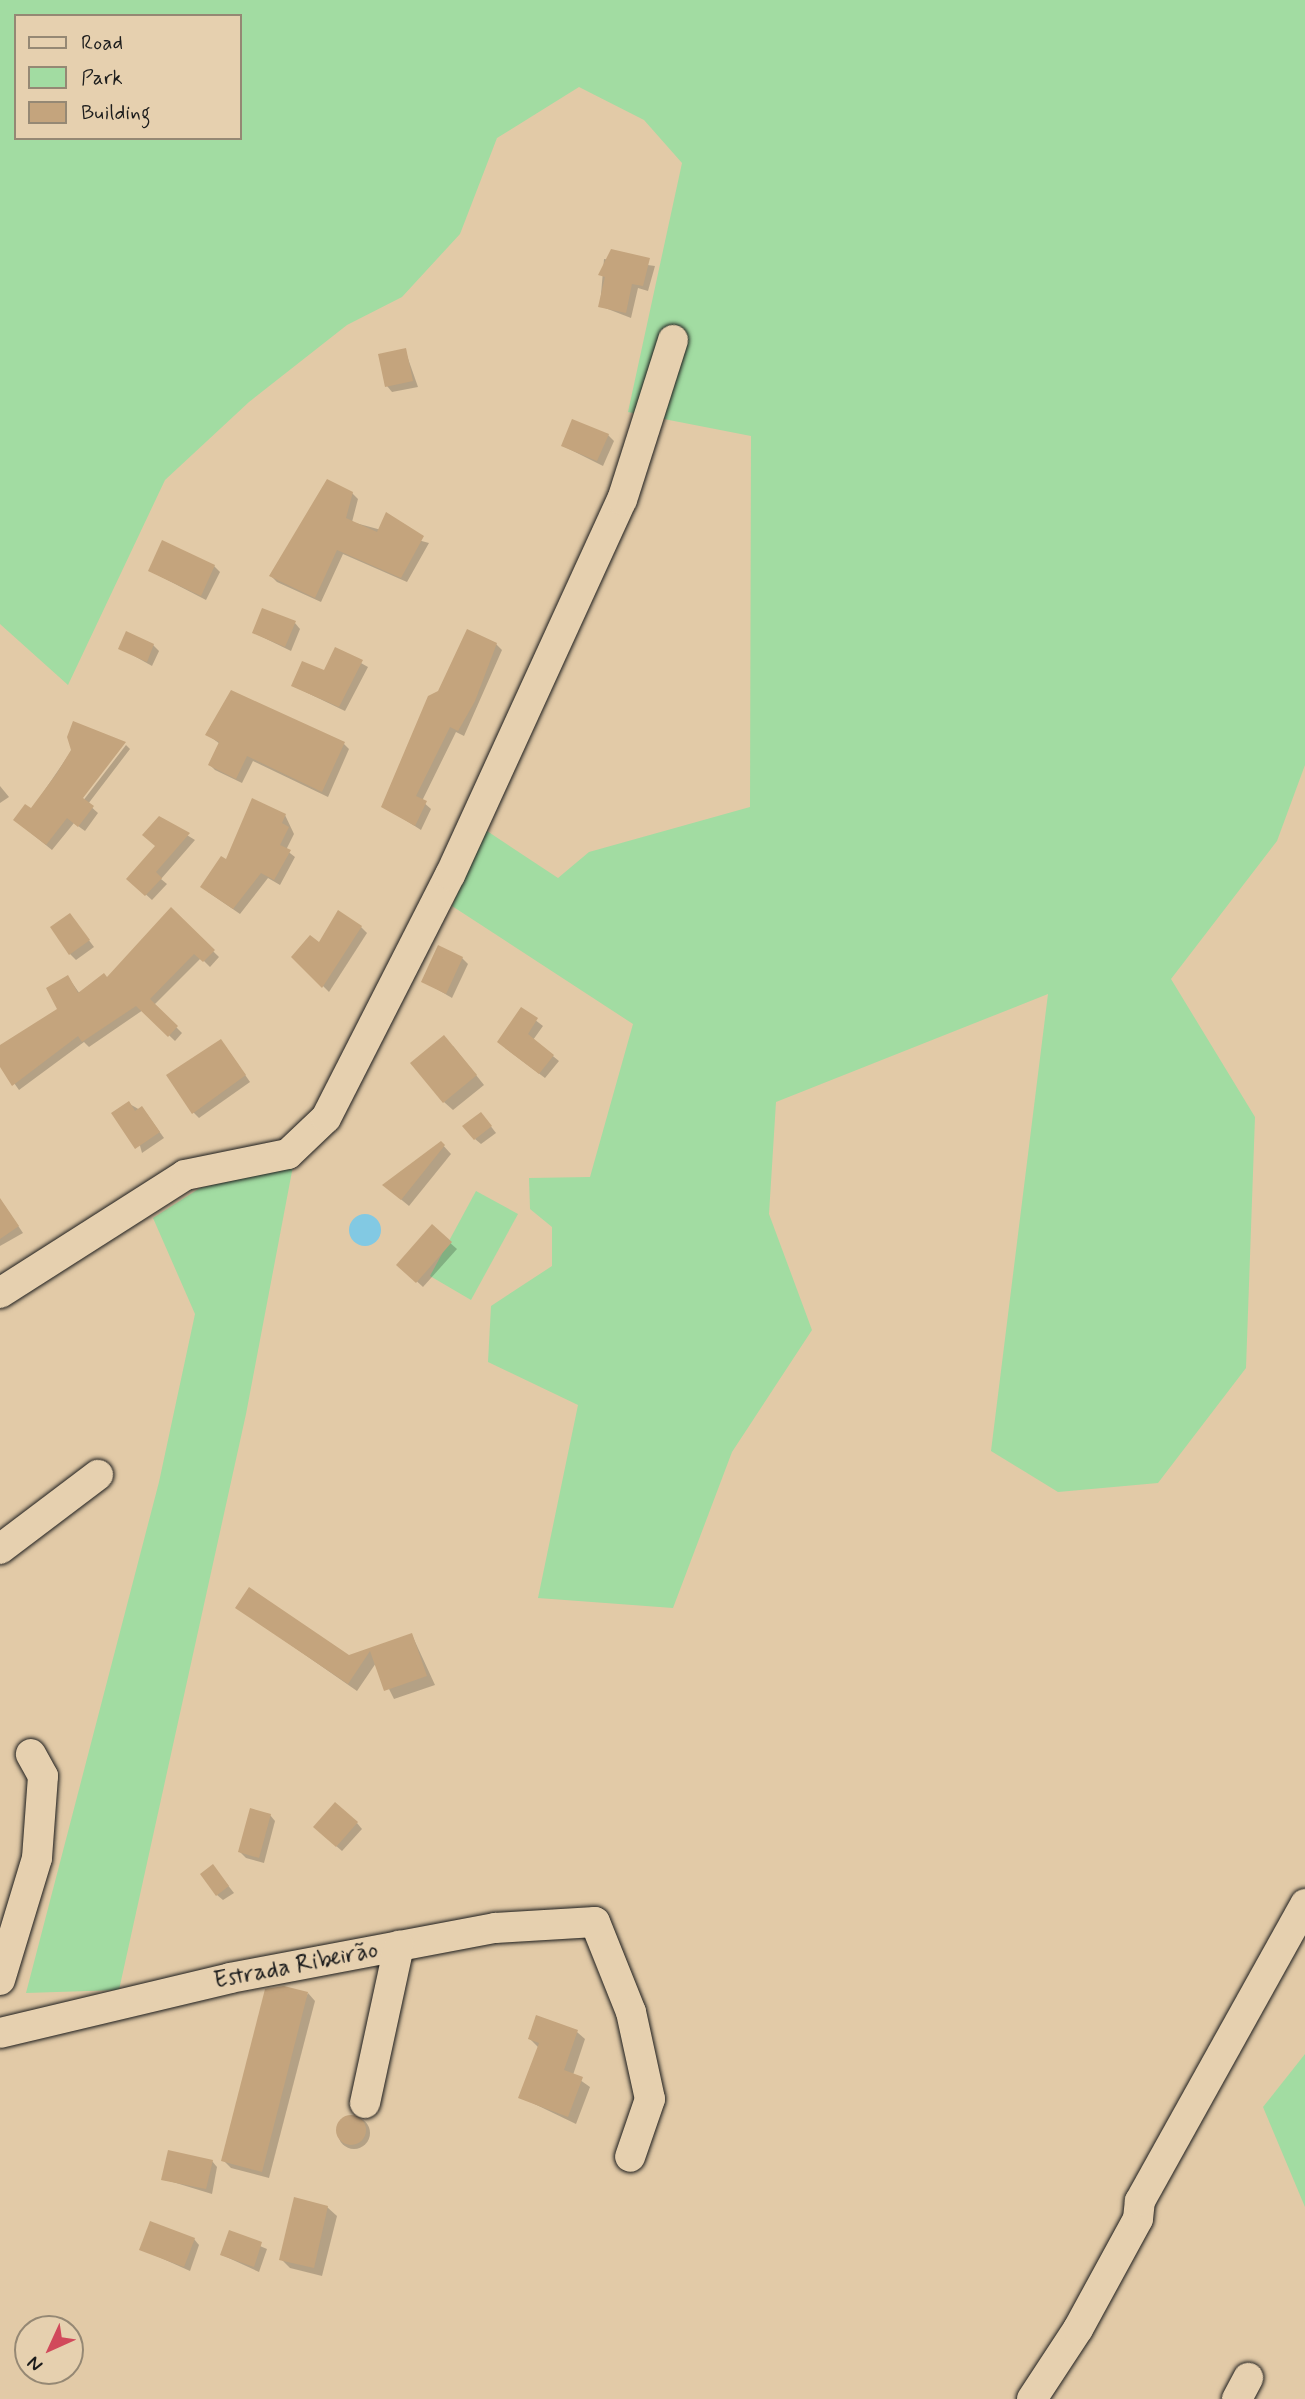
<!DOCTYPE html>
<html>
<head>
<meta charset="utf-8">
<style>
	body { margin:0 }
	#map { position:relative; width:1305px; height:2399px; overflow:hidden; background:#e2caa7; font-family:Mynerve,sans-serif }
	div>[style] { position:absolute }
	.green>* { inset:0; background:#a2dca2 }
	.water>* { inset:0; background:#82c9e3 }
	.round { border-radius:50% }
	.shadow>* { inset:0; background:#0003 }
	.building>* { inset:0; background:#c4a47d }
	.roads { filter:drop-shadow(0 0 2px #1c1c1c) drop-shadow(0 0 2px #1c1c1c) }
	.minor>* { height:30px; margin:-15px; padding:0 15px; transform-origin:15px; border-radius:15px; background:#e6d0af }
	span { translate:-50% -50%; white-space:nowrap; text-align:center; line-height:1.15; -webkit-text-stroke:6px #e6d0af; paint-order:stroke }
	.street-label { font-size:24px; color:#1c1c1c }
	.legend { position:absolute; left:14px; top:14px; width:228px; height:126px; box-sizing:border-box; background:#e6d0af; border:2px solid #958874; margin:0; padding:9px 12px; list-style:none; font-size:21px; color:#1c1c1c }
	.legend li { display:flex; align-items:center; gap:14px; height:35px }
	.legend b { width:35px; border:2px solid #958874 }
	.north { position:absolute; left:14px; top:2315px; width:70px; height:70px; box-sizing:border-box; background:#e6d0af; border:2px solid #958874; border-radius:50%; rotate:225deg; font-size:19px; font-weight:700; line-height:28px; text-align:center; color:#1c1c1c }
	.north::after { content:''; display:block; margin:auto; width:24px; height:32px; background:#d1495b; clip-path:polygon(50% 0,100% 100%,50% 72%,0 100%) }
</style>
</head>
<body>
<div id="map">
	<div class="green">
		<i style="clip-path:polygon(evenodd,0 0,1305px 0,1305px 765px,1277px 841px,1171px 979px,1255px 1117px,1246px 1368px,1158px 1483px,1058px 1492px,991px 1451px,1048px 994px,776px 1102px,769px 1214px,812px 1330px,732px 1452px,673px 1608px,538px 1598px,578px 1405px,488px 1362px,491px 1306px,552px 1266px,552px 1227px,530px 1209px,529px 1178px,590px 1177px,633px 1024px,452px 906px,484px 829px,558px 878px,589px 852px,750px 807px,751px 436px,628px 412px,682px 163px,644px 120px,579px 87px,497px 138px,460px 234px,402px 297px,347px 325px,249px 402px,165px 480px,68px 685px,0 624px,0 0,16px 16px,240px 16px,240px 138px,16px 138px,16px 16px)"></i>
		<i style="clip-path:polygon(293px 1166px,246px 1414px,119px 1990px,26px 1993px,159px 1482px,195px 1314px,153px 1218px,200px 1188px)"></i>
		<i style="clip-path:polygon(476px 1191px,518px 1214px,471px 1300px,430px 1276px)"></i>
		<i style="clip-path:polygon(1305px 2054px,1305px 2207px,1263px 2107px)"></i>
	</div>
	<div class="water">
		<i class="round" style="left:349px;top:1214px;width:32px;height:32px"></i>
	</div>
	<div class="shadow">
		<i style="clip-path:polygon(604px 259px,655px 266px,648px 291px,638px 288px,631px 318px,600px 306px)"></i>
		<i style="clip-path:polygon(405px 350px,418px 387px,392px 392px,387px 386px)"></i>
		<i style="clip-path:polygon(608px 435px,614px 441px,603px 466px,563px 446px)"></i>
		<i style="clip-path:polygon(352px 493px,358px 499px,352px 522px,429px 543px,407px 582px,343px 554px,321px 602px,277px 582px,271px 576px)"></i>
		<i style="clip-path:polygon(214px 566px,220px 572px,206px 600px,150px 571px)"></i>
		<i style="clip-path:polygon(295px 623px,300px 629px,291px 651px,254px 633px)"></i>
		<i style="clip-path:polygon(496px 644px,502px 650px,464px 736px,456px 732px,422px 801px,431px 809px,421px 830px,383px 806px,439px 693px)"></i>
		<i style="clip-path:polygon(153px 645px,159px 651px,152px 666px,120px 648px)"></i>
		<i style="clip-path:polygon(336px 649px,368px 667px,345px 711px,293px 686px,325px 673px)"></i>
		<i style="clip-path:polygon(74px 723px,79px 806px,126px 745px,130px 749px,88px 804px,98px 813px,85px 831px,74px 823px,52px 850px,21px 825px,72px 750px)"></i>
		<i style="clip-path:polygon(208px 735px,344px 744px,349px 749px,328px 797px,253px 761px,242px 783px,215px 770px,210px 765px,220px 744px)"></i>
		<i style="clip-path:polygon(0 786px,9px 797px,0 803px)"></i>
		<i style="clip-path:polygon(285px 815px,294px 834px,286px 850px,295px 857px,280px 885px,268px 878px,240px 914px,208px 892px,226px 862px)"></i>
		<i style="clip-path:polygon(159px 818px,195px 840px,161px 879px,167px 884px,152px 900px,129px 879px,157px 847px)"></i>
		<i style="clip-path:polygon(171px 910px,219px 957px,210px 967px,201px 958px,154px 1005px,182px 1033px,175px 1041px,143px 1010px,89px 1047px,84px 1042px,19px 1090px,0 1063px,0 1047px,59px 1009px,68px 977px,80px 994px,108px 979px)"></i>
		<i style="clip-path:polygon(70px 915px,94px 947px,76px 960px,70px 954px)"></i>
		<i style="clip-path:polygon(361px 927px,367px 933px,329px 992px,294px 957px)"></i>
		<i style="clip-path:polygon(462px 958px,468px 964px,452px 998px,423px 981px)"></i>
		<i style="clip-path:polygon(521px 1009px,543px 1026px,533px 1040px,559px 1061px,545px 1078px,505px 1048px)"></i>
		<i style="clip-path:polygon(453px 1046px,484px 1085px,453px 1110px,444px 1102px)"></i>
		<i style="clip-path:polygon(226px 1047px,250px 1082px,199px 1118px,193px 1112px)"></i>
		<i style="clip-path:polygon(128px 1103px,147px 1114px,164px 1138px,142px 1153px)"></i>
		<i style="clip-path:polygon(486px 1120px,496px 1133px,481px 1144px,475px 1139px)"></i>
		<i style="clip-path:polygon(441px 1143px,451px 1154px,409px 1206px,392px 1192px)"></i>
		<i style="clip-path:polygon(0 1199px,23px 1233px,0 1246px)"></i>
		<i style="clip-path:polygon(432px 1227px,457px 1249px,423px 1287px,399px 1265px)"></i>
		<i style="clip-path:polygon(238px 1608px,349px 1656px,412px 1635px,435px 1685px,394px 1699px,376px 1663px,357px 1691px)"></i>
		<i style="clip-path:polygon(270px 1815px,275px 1821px,264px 1863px,246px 1858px,240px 1852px)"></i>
		<i style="clip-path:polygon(357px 1823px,362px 1829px,342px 1851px,321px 1833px)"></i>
		<i style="clip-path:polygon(213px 1866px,234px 1893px,223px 1900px,217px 1895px)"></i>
		<i style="clip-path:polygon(308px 1993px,315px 2001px,269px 2178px,231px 2168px,223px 2160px)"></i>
		<i style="clip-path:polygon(577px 2032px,585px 2039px,573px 2075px,590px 2087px,576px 2124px,520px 2097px,539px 2048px,530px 2039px)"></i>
		<i class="round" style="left:338px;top:2117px;width:32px;height:32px"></i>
		<i style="clip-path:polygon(212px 2161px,217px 2167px,212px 2194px,163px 2179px)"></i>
		<i style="clip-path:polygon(327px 2207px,337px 2216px,322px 2276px,290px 2268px,281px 2259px)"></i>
		<i style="clip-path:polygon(230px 2233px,267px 2249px,259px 2272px,222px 2255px)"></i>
		<i style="clip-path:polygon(194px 2239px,199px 2245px,190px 2271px,141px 2249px)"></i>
	</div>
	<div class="building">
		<i style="clip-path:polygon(611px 249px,650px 258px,643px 286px,632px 284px,626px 313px,598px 307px,605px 277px,598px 275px)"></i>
		<i style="clip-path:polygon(406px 348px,413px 381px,385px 387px,378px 354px)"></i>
		<i style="clip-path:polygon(572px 419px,609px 434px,597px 461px,561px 446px)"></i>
		<i style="clip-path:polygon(327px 479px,353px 492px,346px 518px,377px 532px,386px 512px,424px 536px,401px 578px,337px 550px,315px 598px,269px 576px)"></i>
		<i style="clip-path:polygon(162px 540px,215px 565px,201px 596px,148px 571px)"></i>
		<i style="clip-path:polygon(262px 608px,296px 621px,285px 647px,252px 633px)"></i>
		<i style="clip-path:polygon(467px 629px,497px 643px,475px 701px,458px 731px,450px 727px,416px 796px,427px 801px,415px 826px,381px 807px,428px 696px,438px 691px)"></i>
		<i style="clip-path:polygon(126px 631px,154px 644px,147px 662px,118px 649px)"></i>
		<i style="clip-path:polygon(335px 647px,363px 660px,339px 707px,291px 686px,302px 661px,324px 670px)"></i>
		<i style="clip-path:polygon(231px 690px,345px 742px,322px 792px,247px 756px,236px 779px,208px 765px,219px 742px,205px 735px)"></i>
		<i style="clip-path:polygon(73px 721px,126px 742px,83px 798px,94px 806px,78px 827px,67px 818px,46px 845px,13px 820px,25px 804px,31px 808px,57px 773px,71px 750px,67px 737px)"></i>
		<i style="clip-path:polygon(252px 798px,286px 814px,282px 823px,289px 827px,280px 845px,291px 850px,274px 880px,261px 873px,233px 909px,200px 887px,221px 856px,226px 859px)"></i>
		<i style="clip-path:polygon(159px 816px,190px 833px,156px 872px,162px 878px,145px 896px,126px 879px,155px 846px,142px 835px)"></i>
		<i style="clip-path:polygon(171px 907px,215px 950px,203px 962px,194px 954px,150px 999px,178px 1026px,168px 1037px,136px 1006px,82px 1042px,78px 1036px,12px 1086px,0 1067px,0 1045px,57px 1009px,46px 988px,68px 975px,78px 993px,104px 973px,107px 977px)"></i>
		<i style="clip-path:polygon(338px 910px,362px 926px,322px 988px,291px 957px,310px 935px,319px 942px)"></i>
		<i style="clip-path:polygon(70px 913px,90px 940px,69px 955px,50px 927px)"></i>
		<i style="clip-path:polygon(438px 945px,463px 957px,446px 994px,421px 982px)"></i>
		<i style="clip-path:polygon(521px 1007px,538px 1018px,528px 1034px,554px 1055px,539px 1074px,497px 1042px)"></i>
		<i style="clip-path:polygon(444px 1035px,477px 1075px,443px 1103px,410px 1063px)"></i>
		<i style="clip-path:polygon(221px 1039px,246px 1075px,192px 1114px,166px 1075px)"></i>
		<i style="clip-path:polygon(129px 1101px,135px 1111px,142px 1106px,160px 1132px,135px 1149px,111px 1113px)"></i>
		<i style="clip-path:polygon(481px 1112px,492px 1126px,474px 1140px,462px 1126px)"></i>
		<i style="clip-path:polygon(441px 1141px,445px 1145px,401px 1200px,382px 1185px)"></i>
		<i style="clip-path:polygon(0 1198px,19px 1226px,0 1239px)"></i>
		<i style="clip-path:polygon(432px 1224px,452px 1242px,416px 1283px,396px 1265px)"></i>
		<i style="clip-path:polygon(249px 1587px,349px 1655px,412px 1633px,427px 1676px,384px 1691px,370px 1651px,348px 1684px,235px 1608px)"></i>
		<i style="clip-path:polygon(335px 1802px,358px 1822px,336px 1847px,313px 1827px)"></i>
		<i style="clip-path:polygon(250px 1808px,271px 1814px,259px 1858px,238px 1852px)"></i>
		<i style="clip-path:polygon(213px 1864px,229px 1886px,216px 1896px,200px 1874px)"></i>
		<i style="clip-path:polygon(284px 1986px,308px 1992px,262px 2172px,221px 2161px,265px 1989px)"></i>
		<i style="clip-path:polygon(536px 2015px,578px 2030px,564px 2070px,583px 2077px,568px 2117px,518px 2098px,539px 2043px,528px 2039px)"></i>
		<i class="round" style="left:336px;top:2115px;width:30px;height:30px"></i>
		<i style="clip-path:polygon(168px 2150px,213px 2160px,206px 2189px,161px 2180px)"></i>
		<i style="clip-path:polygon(294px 2197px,328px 2206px,314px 2268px,279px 2260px)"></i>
		<i style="clip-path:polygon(150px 2221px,195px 2238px,184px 2267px,139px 2250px)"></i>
		<i style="clip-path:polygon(229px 2230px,262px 2242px,254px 2267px,220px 2255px)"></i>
	</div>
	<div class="roads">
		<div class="minor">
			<i style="left:0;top:1293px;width:219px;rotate:-32.5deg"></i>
			<i style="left:185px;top:1175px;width:105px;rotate:-11.5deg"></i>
			<i style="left:288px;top:1154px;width:52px;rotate:-43.5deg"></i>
			<i style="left:326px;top:1118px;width:273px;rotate:-63deg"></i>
			<i style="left:450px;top:875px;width:413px;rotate:-65.4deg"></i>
			<i style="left:622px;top:500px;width:168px;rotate:-72.3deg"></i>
			<i style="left:0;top:1549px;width:123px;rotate:-37.1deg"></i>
			<i style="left:0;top:1980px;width:127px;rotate:-73.1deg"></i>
			<i style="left:37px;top:1858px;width:82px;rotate:-85.8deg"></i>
			<i style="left:43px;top:1776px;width:25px;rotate:-119deg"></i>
			<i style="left:0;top:2033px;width:236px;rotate:-13.4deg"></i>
			<i style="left:230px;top:1978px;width:270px;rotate:-10.7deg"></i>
			<i style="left:495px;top:1928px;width:100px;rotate:-3.4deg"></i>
			<i style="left:595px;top:1922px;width:97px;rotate:68.2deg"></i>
			<i style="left:631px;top:2012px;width:89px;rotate:77.7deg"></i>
			<i style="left:650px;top:2099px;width:61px;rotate:109deg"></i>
			<i style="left:365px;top:2103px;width:161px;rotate:-77.8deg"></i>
			<i style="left:1032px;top:2399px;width:84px;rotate:-56.7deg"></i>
			<i style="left:1078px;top:2329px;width:125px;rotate:-61.4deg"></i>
			<i style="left:1138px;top:2219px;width:18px;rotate:-84deg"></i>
			<i style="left:1140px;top:2201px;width:340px;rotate:-60.9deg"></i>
			<i style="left:1237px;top:2399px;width:24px;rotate:-62deg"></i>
		</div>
	</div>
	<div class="street-label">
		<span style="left:296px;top:1966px;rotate:-11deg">Estrada Ribeirão</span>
	</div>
	<ul class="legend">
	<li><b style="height:9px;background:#e6d0af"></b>Road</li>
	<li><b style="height:19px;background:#a2dca2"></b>Park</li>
	<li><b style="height:19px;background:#c4a47d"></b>Building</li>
	</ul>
	<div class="north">N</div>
</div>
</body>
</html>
